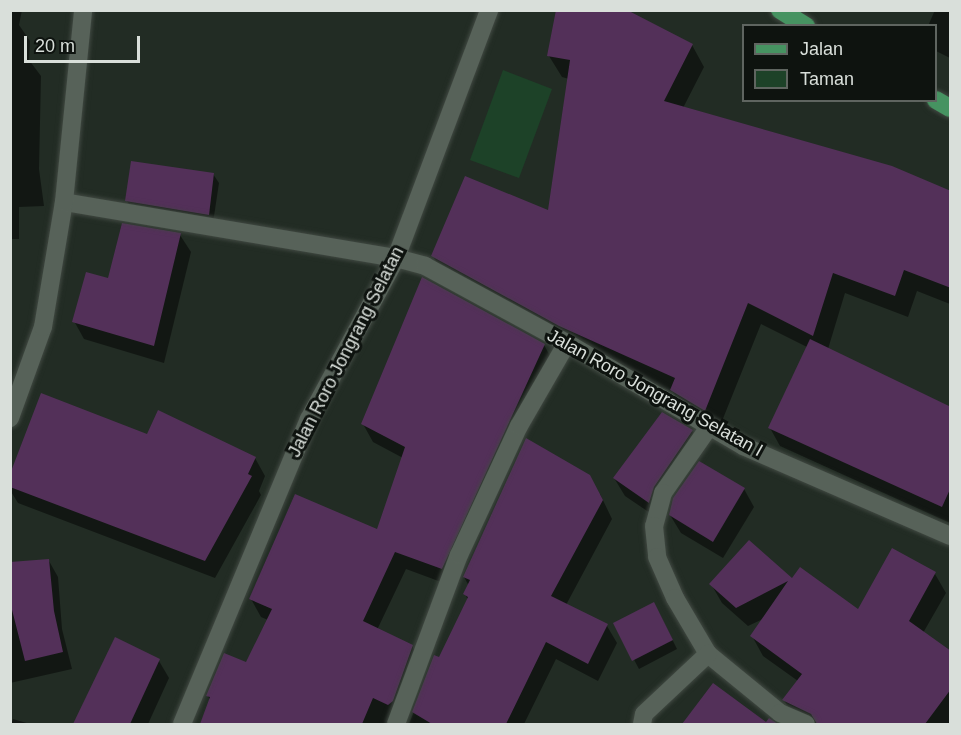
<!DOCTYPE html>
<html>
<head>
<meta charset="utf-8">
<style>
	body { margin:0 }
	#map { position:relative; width:961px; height:735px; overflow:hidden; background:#222c24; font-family:Helvetica,sans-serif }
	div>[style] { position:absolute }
	.green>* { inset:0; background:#1d4228 }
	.shadow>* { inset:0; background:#0007 }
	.building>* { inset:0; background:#533059 }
	.roads { filter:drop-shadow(0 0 2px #414942) drop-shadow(0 0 2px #414942) }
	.minor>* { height:18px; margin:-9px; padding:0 9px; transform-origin:9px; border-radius:9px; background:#576259 }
	.major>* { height:18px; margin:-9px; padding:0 9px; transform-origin:9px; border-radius:9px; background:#469361 }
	span { translate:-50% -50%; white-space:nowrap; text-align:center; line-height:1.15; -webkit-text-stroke:6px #0e130f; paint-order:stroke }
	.street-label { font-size:18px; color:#d9dfda }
	.frame { position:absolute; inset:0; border:12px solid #d9dfda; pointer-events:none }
	.legend { position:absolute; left:742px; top:24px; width:195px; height:78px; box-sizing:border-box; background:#0e130f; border:2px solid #5f6560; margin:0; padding:8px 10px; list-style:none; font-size:18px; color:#d9dfda }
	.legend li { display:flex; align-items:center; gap:12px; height:30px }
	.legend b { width:30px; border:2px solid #5f6560 }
	.scale { position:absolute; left:24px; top:36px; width:116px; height:27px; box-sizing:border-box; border:3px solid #d9dfda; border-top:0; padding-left:8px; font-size:18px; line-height:21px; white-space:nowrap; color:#d9dfda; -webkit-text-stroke:4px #0e130f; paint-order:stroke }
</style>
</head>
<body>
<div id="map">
	<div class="green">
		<i style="clip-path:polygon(503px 70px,552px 89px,519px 178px,470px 160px)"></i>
	</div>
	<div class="shadow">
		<i style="clip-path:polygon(10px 10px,22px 10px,19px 25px,30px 41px,29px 60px,41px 76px,39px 169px,44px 206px,19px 207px,19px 239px,10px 239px)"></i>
		<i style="clip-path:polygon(935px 10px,950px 10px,950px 58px,936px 51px,936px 26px,928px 26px)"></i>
		<i style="clip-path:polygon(692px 45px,704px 67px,683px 108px,950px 191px,950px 304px,917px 291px,908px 317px,845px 293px,828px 349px,950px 408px,950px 523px,780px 446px,770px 428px,807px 347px,761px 324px,718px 431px,684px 412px,673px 392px,573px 347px,445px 278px,433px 256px,549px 212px,569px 79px,562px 77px,549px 56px)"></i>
		<i style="clip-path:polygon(213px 174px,219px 183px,213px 223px,132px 210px,127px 201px)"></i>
		<i style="clip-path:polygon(180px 235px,191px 252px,164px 363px,84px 339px,74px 321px,109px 280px)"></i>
		<i style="clip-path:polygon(544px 345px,554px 363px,452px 586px,406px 569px,377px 630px,412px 646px,423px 664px,400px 724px,202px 724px,210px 700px,208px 696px,246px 664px,268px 620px,261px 617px,251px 599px,378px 531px,403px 458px,373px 442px,363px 424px)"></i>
		<i style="clip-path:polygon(692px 431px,702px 449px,663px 505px,659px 519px,625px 496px,614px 478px)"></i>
		<i style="clip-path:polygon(147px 436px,255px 458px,265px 476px,259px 491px,261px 495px,215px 578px,18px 503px,10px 490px,10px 478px)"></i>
		<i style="clip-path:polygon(744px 489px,754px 507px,723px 558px,681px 533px,670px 515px)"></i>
		<i style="clip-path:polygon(600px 494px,612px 519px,566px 605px,607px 626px,617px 643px,598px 681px,556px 659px,524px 724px,409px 724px,435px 657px,439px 659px,468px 600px,465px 594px,469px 586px,464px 577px)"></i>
		<i style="clip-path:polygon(49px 561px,58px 577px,62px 629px,72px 669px,10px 683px,10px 564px)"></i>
		<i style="clip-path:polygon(935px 574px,946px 593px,923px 633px,950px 653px,950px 724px,805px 724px,795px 719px,784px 700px,798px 681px,763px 656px,752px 636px,765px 618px,748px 626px,722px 603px,711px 584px,792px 580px,859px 611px)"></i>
		<i style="clip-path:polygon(659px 613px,677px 649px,639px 669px,615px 624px)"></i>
		<i style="clip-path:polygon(159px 661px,169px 678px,148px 724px,126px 724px,100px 712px)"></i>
		<i style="clip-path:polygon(713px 685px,766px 724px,769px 720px,778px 724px,684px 724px)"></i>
		<i style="clip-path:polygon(13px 719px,30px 724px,11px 724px)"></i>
	</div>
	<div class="building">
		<i style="clip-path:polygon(556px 10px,627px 10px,693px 44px,664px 101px,892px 166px,951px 191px,951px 288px,904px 270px,895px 296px,833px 273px,813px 336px,748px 303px,705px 411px,670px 390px,675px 378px,559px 326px,431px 256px,465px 176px,548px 210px,570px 60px,547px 56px)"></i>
		<i style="clip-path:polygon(131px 161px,214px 173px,209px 215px,125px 201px)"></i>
		<i style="clip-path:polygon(122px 223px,181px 233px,154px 346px,72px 322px,86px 272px,108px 278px)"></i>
		<i style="clip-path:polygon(422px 277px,545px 344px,442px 569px,395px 552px,363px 621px,413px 645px,393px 701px,388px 705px,373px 698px,362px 724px,200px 724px,210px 697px,206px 696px,224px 653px,246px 662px,272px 609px,249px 599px,295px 494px,377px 529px,405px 447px,361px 424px)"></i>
		<i style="clip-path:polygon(810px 339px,951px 407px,951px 487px,942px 507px,768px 428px)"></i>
		<i style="clip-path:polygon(41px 393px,147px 434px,158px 410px,256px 457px,248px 474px,252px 476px,205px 561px,10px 487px,10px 474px)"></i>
		<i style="clip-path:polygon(662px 412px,693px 430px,654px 487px,649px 503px,613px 478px)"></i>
		<i style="clip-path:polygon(526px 438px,590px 475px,603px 500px,551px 596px,608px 624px,588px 664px,546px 642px,506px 724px,432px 724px,412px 712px,434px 655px,439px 657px,468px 597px,463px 594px,470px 580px,463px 577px)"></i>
		<i style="clip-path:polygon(699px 461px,745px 488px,713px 542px,669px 515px,673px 498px)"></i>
		<i style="clip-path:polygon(749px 540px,792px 578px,800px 567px,858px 609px,892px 548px,936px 572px,909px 621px,951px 651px,951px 689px,925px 724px,817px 724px,811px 714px,782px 700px,802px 674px,750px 636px,788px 581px,736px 608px,709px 584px)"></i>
		<i style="clip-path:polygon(49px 559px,54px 611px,63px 652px,25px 661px,10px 602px,10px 562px)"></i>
		<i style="clip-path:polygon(654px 602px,673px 640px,632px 661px,613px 623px)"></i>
		<i style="clip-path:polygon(115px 637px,160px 659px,130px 724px,73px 724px)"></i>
		<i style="clip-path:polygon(713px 683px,766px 722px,769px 718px,778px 724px,682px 724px)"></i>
	</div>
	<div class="roads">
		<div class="minor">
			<i style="left:64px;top:202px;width:337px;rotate:9.6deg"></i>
			<i style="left:396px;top:258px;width:30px;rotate:15deg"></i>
			<i style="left:425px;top:266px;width:162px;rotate:28.5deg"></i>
			<i style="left:567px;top:343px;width:204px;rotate:30.3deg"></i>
			<i style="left:743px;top:446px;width:226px;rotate:23.5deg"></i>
			<i style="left:10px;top:418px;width:97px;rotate:-70.1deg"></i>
			<i style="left:43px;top:327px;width:127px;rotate:-80.5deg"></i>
			<i style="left:64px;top:202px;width:193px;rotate:-84.3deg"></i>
			<i style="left:709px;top:427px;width:80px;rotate:124.9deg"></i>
			<i style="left:663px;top:493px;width:34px;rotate:105deg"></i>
			<i style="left:654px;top:526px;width:31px;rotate:84deg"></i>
			<i style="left:657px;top:557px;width:45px;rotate:66.3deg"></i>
			<i style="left:675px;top:598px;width:65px;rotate:59.5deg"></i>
			<i style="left:708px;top:654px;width:93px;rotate:39.3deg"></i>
			<i style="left:780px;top:713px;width:28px;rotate:23deg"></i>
			<i style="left:182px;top:724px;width:330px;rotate:-67.4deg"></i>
			<i style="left:309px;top:419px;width:183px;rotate:-61.6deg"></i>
			<i style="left:396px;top:258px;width:265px;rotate:-69.4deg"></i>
			<i style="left:396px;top:724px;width:180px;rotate:-69.6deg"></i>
			<i style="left:459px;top:555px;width:142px;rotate:-65.1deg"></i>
			<i style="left:519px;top:426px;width:96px;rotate:-60deg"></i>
			<i style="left:642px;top:724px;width:10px;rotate:-79deg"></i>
			<i style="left:644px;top:714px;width:88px;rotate:-43.2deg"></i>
		</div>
		<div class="major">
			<i style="left:780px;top:10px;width:31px;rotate:32deg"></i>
			<i style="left:936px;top:100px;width:16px;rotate:30deg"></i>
		</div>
	</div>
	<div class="street-label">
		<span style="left:346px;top:352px;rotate:-63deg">Jalan Roro Jongrang Selatan</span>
		<span style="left:655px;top:393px;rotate:29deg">Jalan Roro Jongrang Selatan I</span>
	</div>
	<div class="frame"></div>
	<ul class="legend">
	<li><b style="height:8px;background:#469361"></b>Jalan</li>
	<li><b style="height:16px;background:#1d4228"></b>Taman</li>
	</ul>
	<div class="scale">20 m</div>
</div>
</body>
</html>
